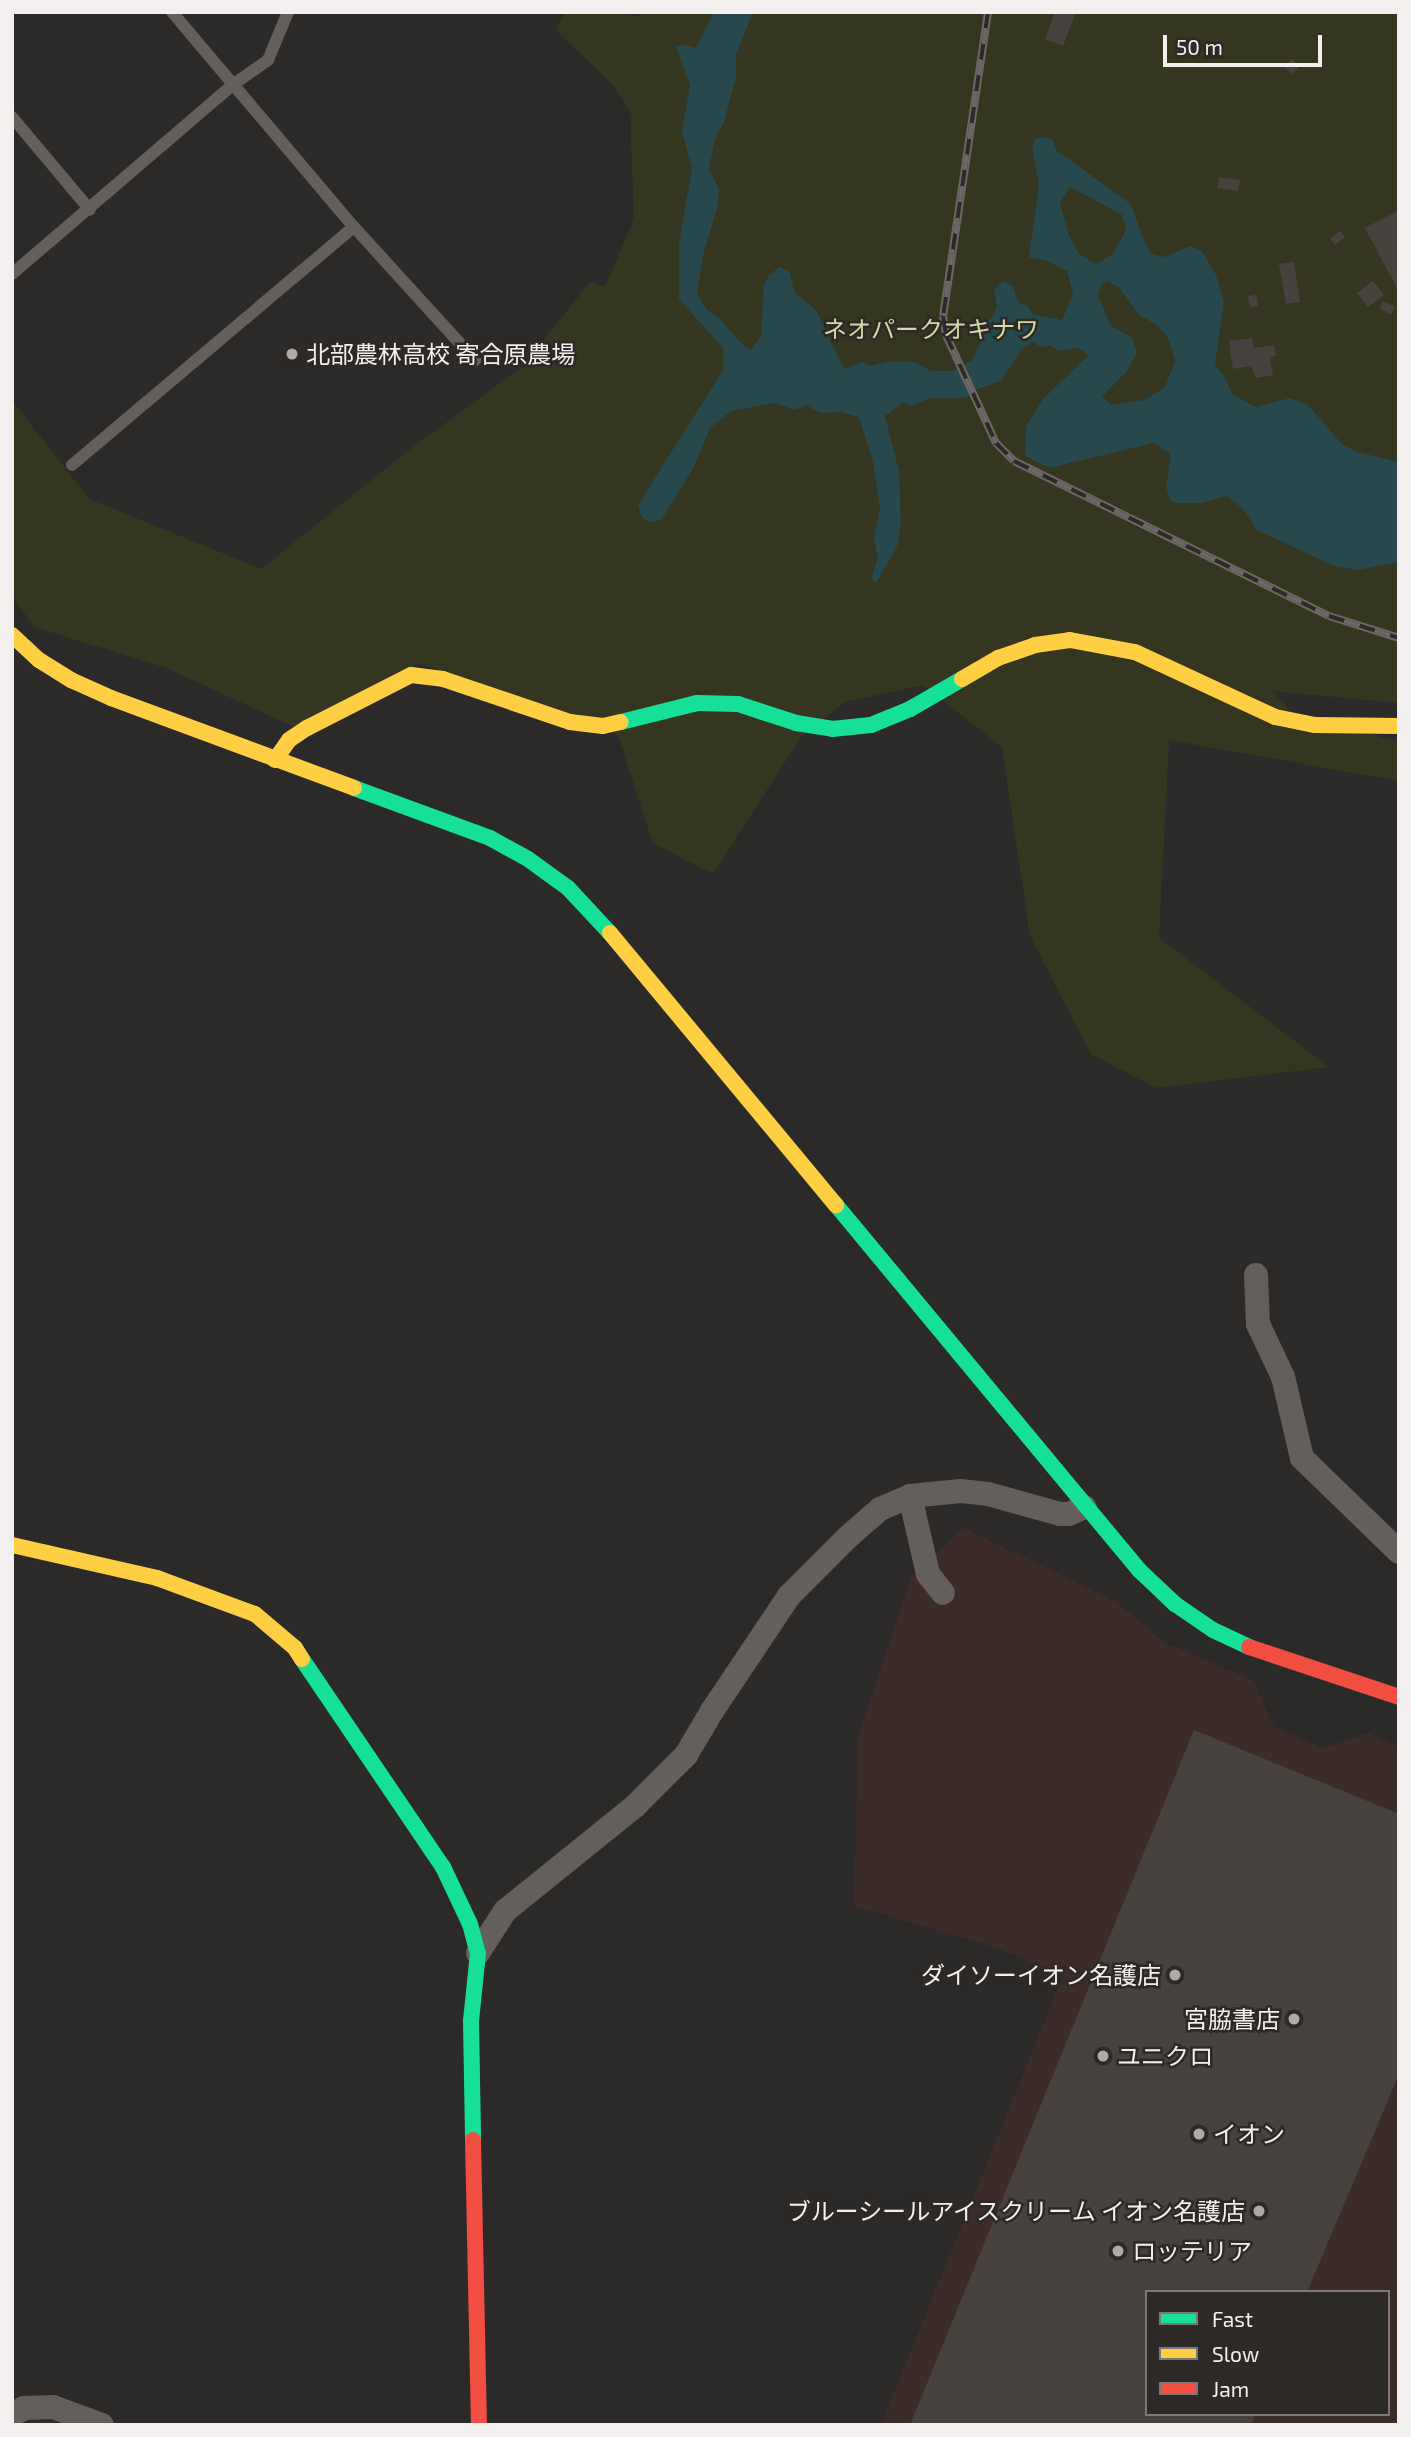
<!DOCTYPE html>
<html>
<head>
<meta charset="utf-8">
<style>
	body { margin:0 }
	#map { position:relative; width:1411px; height:2437px; overflow:hidden; background:#2c2a28; font-family:"Exo 2","Noto Sans JP",sans-serif }
	div>[style] { position:absolute }
	.commercial>* { inset:0; background:#3c2b29 }
	.green>* { inset:0; background:#34361f }
	.water>* { inset:0; background:#27484c }
	.building>* { inset:0; background:#48423e }
	.lane>* { height:12px; margin:-6px; padding:0 6px; transform-origin:6px; border-radius:6px; background:#625f5c }
	.street>* { height:24px; margin:-12px; padding:0 12px; transform-origin:12px; border-radius:12px; background:#625f5c }
	.fast>* { height:16px; margin:-8px; padding:0 8px; transform-origin:8px; border-radius:8px; background:#16e098 }
	.slow>* { height:16px; margin:-8px; padding:0 8px; transform-origin:8px; border-radius:8px; background:#ffcf43 }
	.jam>* { height:16px; margin:-8px; padding:0 8px; transform-origin:8px; border-radius:8px; background:#f24e42 }
	.rail>* { height:8px; margin-top:-4px; transform-origin:0; background:repeating-linear-gradient(90deg,#2d2927 0 16px,#6a6765 0 32px); box-sizing:border-box; border-block:2px solid #6a6765 }
	.dots>* { width:19px; height:19px; translate:-50% -50%; box-sizing:border-box; border:4px solid #2d2927; border-radius:50% }
	span { translate:-50% -50%; white-space:nowrap; text-align:center; line-height:1.15; -webkit-text-stroke:5px #2d2927; paint-order:stroke }
	.park-label { font-size:24px; color:#d3d9a3 }
	.poi-label { font-size:24px; color:#f2efee }
	.left { translate:0 -50%; text-align:left }
	.right { translate:-100% -50%; text-align:right }
	.frame { position:absolute; inset:0; border:14px solid #f2efee; pointer-events:none }
	.legend { position:absolute; left:1145px; top:2290px; width:245px; height:126px; box-sizing:border-box; background:#2d2927; border:2px solid #7c7877; margin:0; padding:9px 12px; list-style:none; font-size:21px; color:#f2efee }
	.legend li { display:flex; align-items:center; gap:14px; height:35px }
	.legend b { width:35px; border:2px solid #7c7877 }
	.scale { position:absolute; left:1163px; top:35px; width:159px; height:32px; box-sizing:border-box; border:4px solid #f2efee; border-top:0; padding-left:9px; font-size:21px; line-height:24px; white-space:nowrap; color:#f2efee; -webkit-text-stroke:5px #2d2927; paint-order:stroke }
</style>
</head>
<body>
<div id="map">
	<div class="commercial">
		<i style="clip-path:polygon(evenodd,964px 1528px,1118px 1603px,1163px 1642px,1254px 1681px,1274px 1727px,1324px 1749px,1368px 1733px,1399px 1747px,1399px 2425px,881px 2425px,1063px 1976px,995px 1947px,854px 1906px,858px 1739px,912px 1575px,964px 1528px,1147px 2292px,1388px 2292px,1388px 2414px,1147px 2414px,1147px 2292px)"></i>
	</div>
	<div class="green">
		<i style="clip-path:polygon(565px 12px,624px 12px,636px 17px,647px 12px,1399px 12px,1399px 703px,1272px 691px,1293px 713px,1399px 742px,1399px 781px,1169px 740px,1159px 938px,1329px 1067px,1156px 1088px,1091px 1054px,1030px 936px,1002px 747px,923px 685px,845px 702px,801px 737px,713px 874px,653px 843px,618px 735px,418px 663px,294px 727px,167px 668px,34px 627px,12px 595px,12px 400px,89px 499px,259px 568px,264px 567px,405px 453px,522px 367px,590px 282px,605px 287px,634px 219px,630px 113px,614px 86px,555px 29px)"></i>
	</div>
	<div class="water">
		<i style="clip-path:polygon(evenodd,714px 12px,753px 12px,736px 55px,736px 77px,724px 122px,715px 139px,709px 169px,719px 189px,718px 205px,704px 252px,697px 293px,706px 309px,720px 319px,743px 345px,751px 350px,761px 336px,764px 284px,769px 275px,780px 267px,790px 272px,794px 292px,816px 310px,844px 369px,862px 362px,870px 366px,891px 361px,914px 362px,931px 371px,952px 371px,972px 360px,981px 342px,980px 325px,982px 320px,991px 319px,997px 307px,994px 290px,1003px 281px,1013px 286px,1018px 302px,1028px 306px,1032px 314px,1062px 320px,1073px 294px,1067px 271px,1048px 261px,1029px 257px,1039px 186px,1032px 146px,1035px 139px,1047px 137px,1053px 140px,1056px 150px,1131px 204px,1142px 236px,1151px 254px,1165px 257px,1190px 246px,1202px 251px,1216px 275px,1224px 302px,1215px 364px,1225px 377px,1232px 394px,1256px 407px,1290px 398px,1308px 405px,1342px 444px,1357px 452px,1399px 462px,1399px 562px,1358px 570px,1334px 566px,1257px 530px,1242px 508px,1227px 496px,1201px 503px,1176px 503px,1170px 500px,1166px 487px,1171px 454px,1154px 443px,1049px 468px,1025px 456px,1026px 426px,1043px 399px,1089px 355px,1078px 348px,1058px 351px,1050px 345px,1042px 347px,1032px 342px,1021px 350px,1001px 381px,975px 390px,966px 398px,930px 398px,911px 406px,904px 402px,885px 416px,899px 471px,901px 523px,897px 547px,876px 583px,871px 579px,878px 558px,874px 538px,880px 508px,873px 462px,859px 417px,841px 412px,820px 413px,806px 405px,795px 410px,774px 403px,731px 411px,710px 428px,694px 467px,662px 519px,651px 522px,642px 518px,638px 505px,723px 370px,723px 348px,679px 299px,679px 243px,692px 169px,682px 131px,690px 85px,676px 46px,686px 45px,696px 48px,714px 12px,1070px 187px,1122px 215px,1126px 230px,1113px 254px,1096px 264px,1079px 254px,1069px 236px,1060px 202px,1070px 187px,714px 12px,1107px 281px,1119px 287px,1138px 314px,1158px 326px,1168px 338px,1175px 361px,1165px 387px,1144px 400px,1111px 405px,1102px 397px,1126px 372px,1137px 353px,1132px 338px,1110px 325px,1098px 296px,1101px 284px,1107px 281px)"></i>
	</div>
	<div class="building">
		<i style="clip-path:polygon(1055px 12px,1076px 12px,1063px 46px,1045px 39px)"></i>
		<i style="clip-path:polygon(1292px 59px,1300px 66px,1293px 74px,1284px 67px)"></i>
		<i style="clip-path:polygon(1219px 177px,1240px 180px,1238px 191px,1217px 188px)"></i>
		<i style="clip-path:polygon(1399px 210px,1399px 292px,1365px 228px)"></i>
		<i style="clip-path:polygon(1340px 231px,1345px 237px,1335px 245px,1330px 239px)"></i>
		<i style="clip-path:polygon(1294px 262px,1300px 302px,1286px 304px,1279px 264px)"></i>
		<i style="clip-path:polygon(1373px 281px,1384px 295px,1368px 307px,1357px 293px)"></i>
		<i style="clip-path:polygon(1256px 295px,1258px 306px,1250px 308px,1248px 296px)"></i>
		<i style="clip-path:polygon(1383px 301px,1395px 307px,1391px 315px,1379px 308px)"></i>
		<i style="clip-path:polygon(1252px 338px,1254px 348px,1274px 345px,1276px 356px,1270px 357px,1273px 375px,1256px 378px,1251px 366px,1233px 369px,1229px 341px)"></i>
		<i style="clip-path:polygon(1194px 1730px,1399px 1814px,1399px 2074px,1307px 2292px,1147px 2292px,1147px 2414px,1255px 2414px,1251px 2425px,910px 2425px)"></i>
	</div>
	<div class="lane">
		<i style="left:172px;top:12px;width:282px;rotate:49.8deg"></i>
		<i style="left:354px;top:227px;width:180px;rotate:47.7deg"></i>
		<i style="left:12px;top:117px;width:121px;rotate:50deg"></i>
		<i style="left:12px;top:274px;width:292px;rotate:-40.6deg"></i>
		<i style="left:234px;top:84px;width:42px;rotate:-35.2deg"></i>
		<i style="left:268px;top:60px;width:52px;rotate:-67.4deg"></i>
		<i style="left:72px;top:465px;width:369px;rotate:-40.2deg"></i>
	</div>
	<div class="street">
		<i style="left:1256px;top:1275px;width:49px;rotate:87.7deg"></i>
		<i style="left:1258px;top:1324px;width:59px;rotate:64.7deg"></i>
		<i style="left:1283px;top:1377px;width:83px;rotate:76.8deg"></i>
		<i style="left:1302px;top:1458px;width:135px;rotate:44.1deg"></i>
		<i style="left:910px;top:1496px;width:80px;rotate:77deg"></i>
		<i style="left:928px;top:1574px;width:24px;rotate:52deg"></i>
		<i style="left:478px;top:1953px;width:50px;rotate:-57.3deg"></i>
		<i style="left:505px;top:1911px;width:166px;rotate:-38.9deg"></i>
		<i style="left:634px;top:1807px;width:74px;rotate:-45deg"></i>
		<i style="left:686px;top:1755px;width:51px;rotate:-59.4deg"></i>
		<i style="left:712px;top:1711px;width:138px;rotate:-56.2deg"></i>
		<i style="left:789px;top:1596px;width:83px;rotate:-45deg"></i>
		<i style="left:848px;top:1537px;width:43px;rotate:-41.2deg"></i>
		<i style="left:880px;top:1509px;width:33px;rotate:-23deg"></i>
		<i style="left:910px;top:1496px;width:51px;rotate:-5.6deg"></i>
		<i style="left:961px;top:1491px;width:27px;rotate:6deg"></i>
		<i style="left:988px;top:1494px;width:75px;rotate:15.5deg"></i>
		<i style="left:1060px;top:1514px;width:9px"></i>
		<i style="left:1069px;top:1514px;width:17px;rotate:-24deg"></i>
		<i style="left:12px;top:2415px;width:14px;rotate:-30deg"></i>
		<i style="left:24px;top:2408px;width:29px;rotate:-2deg"></i>
		<i style="left:53px;top:2407px;width:52px;rotate:20.2deg"></i>
	</div>
	<div class="fast">
		<i style="left:621px;top:722px;width:78px;rotate:-14deg"></i>
		<i style="left:697px;top:703px;width:41px;rotate:1.4deg"></i>
		<i style="left:738px;top:704px;width:61px;rotate:18.1deg"></i>
		<i style="left:796px;top:723px;width:36px;rotate:9deg"></i>
		<i style="left:832px;top:729px;width:39px;rotate:-6deg"></i>
		<i style="left:871px;top:725px;width:42px;rotate:-22.3deg"></i>
		<i style="left:910px;top:709px;width:60px;rotate:-30deg"></i>
		<i style="left:354px;top:788px;width:145px;rotate:20.2deg"></i>
		<i style="left:490px;top:838px;width:43px;rotate:28.9deg"></i>
		<i style="left:528px;top:859px;width:49px;rotate:35.9deg"></i>
		<i style="left:568px;top:888px;width:62px;rotate:47deg"></i>
		<i style="left:836px;top:1205px;width:474px;rotate:50.3deg"></i>
		<i style="left:1139px;top:1570px;width:50px;rotate:43.4deg"></i>
		<i style="left:1175px;top:1604px;width:46px;rotate:34.4deg"></i>
		<i style="left:1213px;top:1630px;width:40px;rotate:25deg"></i>
		<i style="left:302px;top:1659px;width:251px;rotate:55.9deg"></i>
		<i style="left:443px;top:1867px;width:63px;rotate:64.7deg"></i>
		<i style="left:470px;top:1924px;width:30px;rotate:75deg"></i>
		<i style="left:478px;top:1953px;width:68px;rotate:95.9deg"></i>
		<i style="left:471px;top:2021px;width:119px;rotate:89deg"></i>
	</div>
	<div class="slow">
		<i style="left:12px;top:635px;width:37px;rotate:43deg"></i>
		<i style="left:39px;top:660px;width:38px;rotate:32deg"></i>
		<i style="left:71px;top:680px;width:44px;rotate:24.2deg"></i>
		<i style="left:111px;top:698px;width:259px;rotate:20.3deg"></i>
		<i style="left:962px;top:679px;width:42px;rotate:-30.3deg"></i>
		<i style="left:998px;top:658px;width:39px;rotate:-19deg"></i>
		<i style="left:1035px;top:645px;width:35px;rotate:-8deg"></i>
		<i style="left:1070px;top:640px;width:66px;rotate:10.5deg"></i>
		<i style="left:1135px;top:652px;width:154px;rotate:24.9deg"></i>
		<i style="left:1275px;top:717px;width:41px;rotate:11.3deg"></i>
		<i style="left:1315px;top:725px;width:84px;rotate:0.7deg"></i>
		<i style="left:275px;top:760px;width:24px;rotate:-55deg"></i>
		<i style="left:289px;top:740px;width:22px;rotate:-34deg"></i>
		<i style="left:307px;top:728px;width:117px;rotate:-27deg"></i>
		<i style="left:411px;top:675px;width:32px;rotate:7deg"></i>
		<i style="left:443px;top:679px;width:134px;rotate:18.7deg"></i>
		<i style="left:570px;top:722px;width:33px;rotate:7deg"></i>
		<i style="left:603px;top:726px;width:18px;rotate:-13deg"></i>
		<i style="left:610px;top:933px;width:354px;rotate:50.3deg"></i>
		<i style="left:12px;top:1545px;width:149px;rotate:12.8deg"></i>
		<i style="left:157px;top:1578px;width:104px;rotate:20.2deg"></i>
		<i style="left:255px;top:1614px;width:52px;rotate:40.4deg"></i>
		<i style="left:295px;top:1648px;width:13px;rotate:58deg"></i>
	</div>
	<div class="jam">
		<i style="left:1249px;top:1647px;width:158px;rotate:18.4deg"></i>
		<i style="left:473px;top:2140px;width:285px;rotate:88.8deg"></i>
	</div>
	<div class="rail">
		<i style="left:988px;top:12px;width:307px;rotate:98.4deg"></i>
		<i style="left:943px;top:316px;width:19px;rotate:81deg"></i>
		<i style="left:946px;top:335px;width:119px;rotate:65.2deg"></i>
		<i style="left:996px;top:443px;width:25px;rotate:45deg"></i>
		<i style="left:1014px;top:461px;width:351px;rotate:26.2deg"></i>
		<i style="left:1329px;top:616px;width:73px;rotate:17.4deg"></i>
	</div>
	<div class="dots">
		<i style="left:292px;top:354px;background:#adaaa9"></i>
		<i style="left:1175px;top:1975px;background:#adaaa9"></i>
		<i style="left:1294px;top:2019px;background:#adaaa9"></i>
		<i style="left:1103px;top:2056px;background:#adaaa9"></i>
		<i style="left:1199px;top:2134px;background:#adaaa9"></i>
		<i style="left:1259px;top:2211px;background:#adaaa9"></i>
		<i style="left:1118px;top:2251px;background:#adaaa9"></i>
	</div>
	<div class="park-label">
		<span style="left:931px;top:329px">ネオパークオキナワ</span>
	</div>
	<div class="poi-label">
		<span class="left" style="left:306px;top:354px">北部農林高校 寄合原農場</span>
		<span class="right" style="left:1161px;top:1975px">ダイソーイオン名護店</span>
		<span class="right" style="left:1280px;top:2019px">宮脇書店</span>
		<span class="left" style="left:1117px;top:2056px">ユニクロ</span>
		<span class="left" style="left:1213px;top:2134px">イオン</span>
		<span class="right" style="left:1245px;top:2211px">ブルーシールアイスクリーム イオン名護店</span>
		<span class="left" style="left:1132px;top:2251px">ロッテリア</span>
	</div>
	<div class="frame"></div>
	<ul class="legend">
	<li><b style="height:9px;background:#16e098"></b>Fast</li>
	<li><b style="height:9px;background:#ffcf43"></b>Slow</li>
	<li><b style="height:9px;background:#f24e42"></b>Jam</li>
	</ul>
	<div class="scale">50 m</div>
</div>
</body>
</html>
